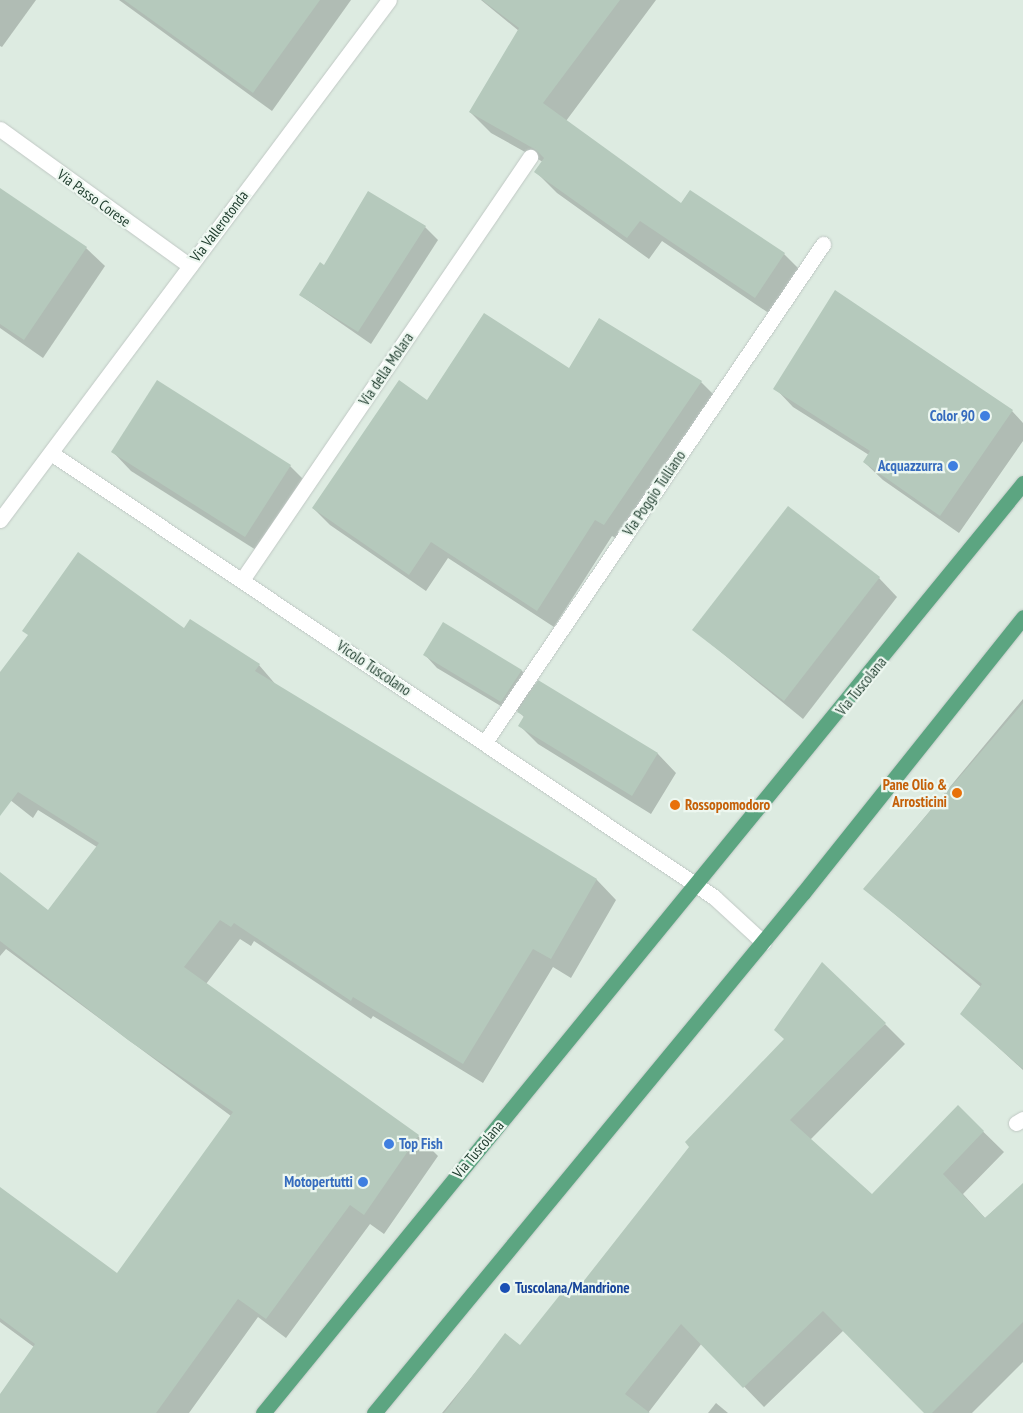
<!DOCTYPE html>
<html>
<head>
<meta charset="utf-8">
<style>
	body { margin:0 }
	#map { position:relative; width:1023px; height:1413px; overflow:hidden; background:#ddebe1; font-family:"PT Sans Narrow",sans-serif }
	div>[style] { position:absolute }
	.shadow>* { inset:0; background:#0003 }
	.building>* { inset:0; background:#b5c9bc }
	.roads { filter:drop-shadow(0 0 1px #c0c8c4) drop-shadow(0 0 1px #c0c8c4) }
	.minor>* { height:15px; margin:-7.5px; padding:0 7.5px; transform-origin:7.5px; border-radius:7.5px; background:#fff }
	.major>* { height:15px; margin:-7.5px; padding:0 7.5px; transform-origin:7.5px; border-radius:7.5px; background:#5ca581 }
	.dots>* { width:14px; height:14px; translate:-50% -50%; box-sizing:border-box; border:2px solid #edf7f0; border-radius:50% }
	span { translate:-50% -50%; white-space:nowrap; text-align:center; line-height:1.15; -webkit-text-stroke:4.5px #edf7f0; paint-order:stroke }
	.street-label { font-size:15px; color:#1d3b2c }
	.shop-label { font-size:15px; color:#366cbe; font-weight:700 }
	.right { translate:-100% -50%; text-align:right }
	.left { translate:0 -50%; text-align:left }
	.food-label { font-size:15px; color:#c56008; font-weight:700 }
	.transit-label { font-size:15px; color:#164399; font-weight:700 }
</style>
</head>
<body>
<div id="map">
	<div class="shadow">
		<i style="clip-path:polygon(0 0,36px 0,2px 47px,0 46px)"></i>
		<i style="clip-path:polygon(119px 0,351px 0,272px 111px)"></i>
		<i style="clip-path:polygon(481px 0,656px 0,566px 121px,681px 204px,690px 191px,784px 254px,805px 275px,776px 318px,662px 241px,649px 259px,557px 193px,536px 172px,543px 162px,491px 133px,470px 112px,519px 31px)"></i>
		<i style="clip-path:polygon(0 190px,86px 248px,105px 266px,43px 358px,0 328px)"></i>
		<i style="clip-path:polygon(425px 227px,438px 240px,371px 344px,300px 295px,324px 267px)"></i>
		<i style="clip-path:polygon(569px 370px,701px 382px,718px 399px,621px 541px,612px 536px,554px 627px,448px 558px,426px 591px,330px 525px,313px 508px,428px 401px)"></i>
		<i style="clip-path:polygon(775px 388px,1012px 411px,1023px 423px,1023px 441px,959px 533px,883px 480px,864px 462px,869px 455px,793px 407px)"></i>
		<i style="clip-path:polygon(113px 452px,290px 466px,309px 485px,264px 555px,131px 471px)"></i>
		<i style="clip-path:polygon(879px 578px,897px 597px,803px 719px,694px 630px)"></i>
		<i style="clip-path:polygon(444px 624px,522px 671px,536px 686px,539px 682px,658px 754px,676px 773px,651px 814px,538px 744px,520px 726px,525px 718px,517px 710px,514px 714px,437px 668px,425px 655px)"></i>
		<i style="clip-path:polygon(185px 630px,259px 665px,277px 686px,597px 880px,616px 900px,571px 978px,553px 967px,483px 1083px,373px 1016px,371px 1019px,254px 941px,251px 946px,240px 939px,206px 984px,418px 1136px,438px 1156px,384px 1234px,370px 1224px,286px 1338px,258px 1317px,189px 1413px,0 1413px,0 1395px,34px 1347px,0 1322px,0 1188px,117px 1275px,231px 1116px,6px 949px,0 956px,0 873px,48px 911px,97px 847px,38px 810px,33px 818px,0 792px,0 674px)"></i>
		<i style="clip-path:polygon(1023px 699px,1023px 1070px,962px 1014px,981px 987px,865px 889px)"></i>
		<i style="clip-path:polygon(885px 1024px,905px 1044px,810px 1140px,872px 1195px,958px 1107px,1004px 1152px,963px 1194px,985px 1218px,1023px 1185px,1023px 1362px,972px 1413px,926px 1413px,844px 1330px,764px 1407px,702px 1343px,648px 1413px,442px 1413px,506px 1335px,521px 1347px,579px 1288px)"></i>
		<i style="clip-path:polygon(716px 1403px,728px 1413px,708px 1413px)"></i>
	</div>
	<div class="building">
		<i style="clip-path:polygon(124px 0,320px 0,253px 93px)"></i>
		<i style="clip-path:polygon(482px 0,620px 0,543px 103px,681px 203px,690px 190px,785px 253px,755px 298px,640px 221px,627px 238px,534px 172px,544px 158px,536px 150px,469px 112px,519px 28px)"></i>
		<i style="clip-path:polygon(0 188px,87px 247px,24px 340px,0 324px)"></i>
		<i style="clip-path:polygon(368px 191px,426px 226px,358px 332px,299px 295px,320px 262px,324px 265px)"></i>
		<i style="clip-path:polygon(835px 290px,1013px 410px,940px 516px,863px 462px,870px 451px,773px 389px)"></i>
		<i style="clip-path:polygon(484px 313px,569px 368px,599px 318px,702px 381px,604px 525px,595px 520px,537px 611px,431px 542px,409px 575px,312px 508px,399px 380px,427px 400px)"></i>
		<i style="clip-path:polygon(157px 380px,291px 465px,245px 537px,111px 452px)"></i>
		<i style="clip-path:polygon(788px 506px,880px 577px,784px 701px,692px 630px)"></i>
		<i style="clip-path:polygon(78px 552px,184px 628px,190px 619px,260px 664px,255px 671px,597px 879px,551px 959px,533px 949px,463px 1064px,353px 997px,351px 1001px,234px 923px,231px 927px,220px 920px,184px 967px,419px 1135px,364px 1215px,350px 1205px,266px 1319px,238px 1299px,156px 1413px,0 1413px,0 1394px,35px 1344px,0 1318px,0 1187px,117px 1273px,233px 1112px,128px 1040px,0 941px,0 872px,48px 910px,99px 843px,18px 792px,0 816px,0 672px,28px 635px,22px 631px)"></i>
		<i style="clip-path:polygon(443px 622px,522px 670px,501px 702px,423px 655px)"></i>
		<i style="clip-path:polygon(538px 680px,658px 753px,632px 796px,518px 726px,524px 716px,517px 712px)"></i>
		<i style="clip-path:polygon(1023px 703px,1023px 1069px,960px 1014px,982px 984px,863px 889px)"></i>
		<i style="clip-path:polygon(822px 962px,886px 1023px,790px 1120px,872px 1194px,958px 1105px,984px 1131px,943px 1174px,985px 1218px,1023px 1183px,1023px 1322px,932px 1413px,924px 1413px,823px 1311px,743px 1388px,681px 1324px,625px 1394px,650px 1413px,444px 1413px,505px 1333px,520px 1345px,571px 1281px,579px 1287px,689px 1147px,685px 1142px,784px 1039px,774px 1030px)"></i>
	</div>
	<div class="roads">
		<div class="minor">
			<i style="left:0;top:129px;width:234px;rotate:35.8deg"></i>
			<i style="left:51px;top:453px;width:798px;rotate:33.81deg"></i>
			<i style="left:714px;top:897px;width:67px;rotate:42.6deg"></i>
			<i style="left:0;top:520px;width:649px;rotate:-53.2deg"></i>
			<i style="left:242px;top:580px;width:512px;rotate:-55.75deg"></i>
			<i style="left:485px;top:742px;width:602px;rotate:-55.83deg"></i>
			<i style="left:1016px;top:1123px;width:8px;rotate:-30deg"></i>
		</div>
		<div class="major">
			<i style="left:263px;top:1413px;width:1201px;rotate:-50.74deg"></i>
			<i style="left:374px;top:1413px;width:674px;rotate:-50.48deg"></i>
			<i style="left:803px;top:893px;width:353px;rotate:-51.4deg"></i>
		</div>
	</div>
	<div class="dots">
		<i style="left:985px;top:416px;background:#3f7fe0"></i>
		<i style="left:953px;top:466px;background:#3f7fe0"></i>
		<i style="left:957px;top:793px;background:#e8710a"></i>
		<i style="left:675px;top:805px;background:#e8710a"></i>
		<i style="left:389px;top:1144px;background:#3f7fe0"></i>
		<i style="left:363px;top:1182px;background:#3f7fe0"></i>
		<i style="left:505px;top:1288px;background:#1a4fb4"></i>
	</div>
	<div class="street-label">
		<span style="left:94px;top:198px;rotate:36deg">Via Passo Corese</span>
		<span style="left:219px;top:226px;rotate:-53deg">Via Vallerotonda</span>
		<span style="left:386px;top:369px;rotate:-56deg">Via della Molara</span>
		<span style="left:654px;top:493px;rotate:-56deg">Via Poggio Tulliano</span>
		<span style="left:374px;top:668px;rotate:34deg">Vicolo Tuscolano</span>
		<span style="left:861px;top:686px;rotate:-51deg">Via Tuscolana</span>
		<span style="left:478px;top:1149px;rotate:-50deg">Via Tuscolana</span>
	</div>
	<div class="shop-label">
		<span class="right" style="left:975px;top:416px">Color 90</span>
		<span class="right" style="left:943px;top:466px">Acquazzurra</span>
		<span class="left" style="left:399px;top:1144px">Top Fish</span>
		<span class="right" style="left:353px;top:1182px">Motopertutti</span>
	</div>
	<div class="food-label">
		<span class="right" style="left:947px;top:793px">Pane Olio &amp;<br>Arrosticini</span>
		<span class="left" style="left:685px;top:805px">Rossopomodoro</span>
	</div>
	<div class="transit-label">
		<span class="left" style="left:515px;top:1288px">Tuscolana/Mandrione</span>
	</div>
</div>
</body>
</html>
